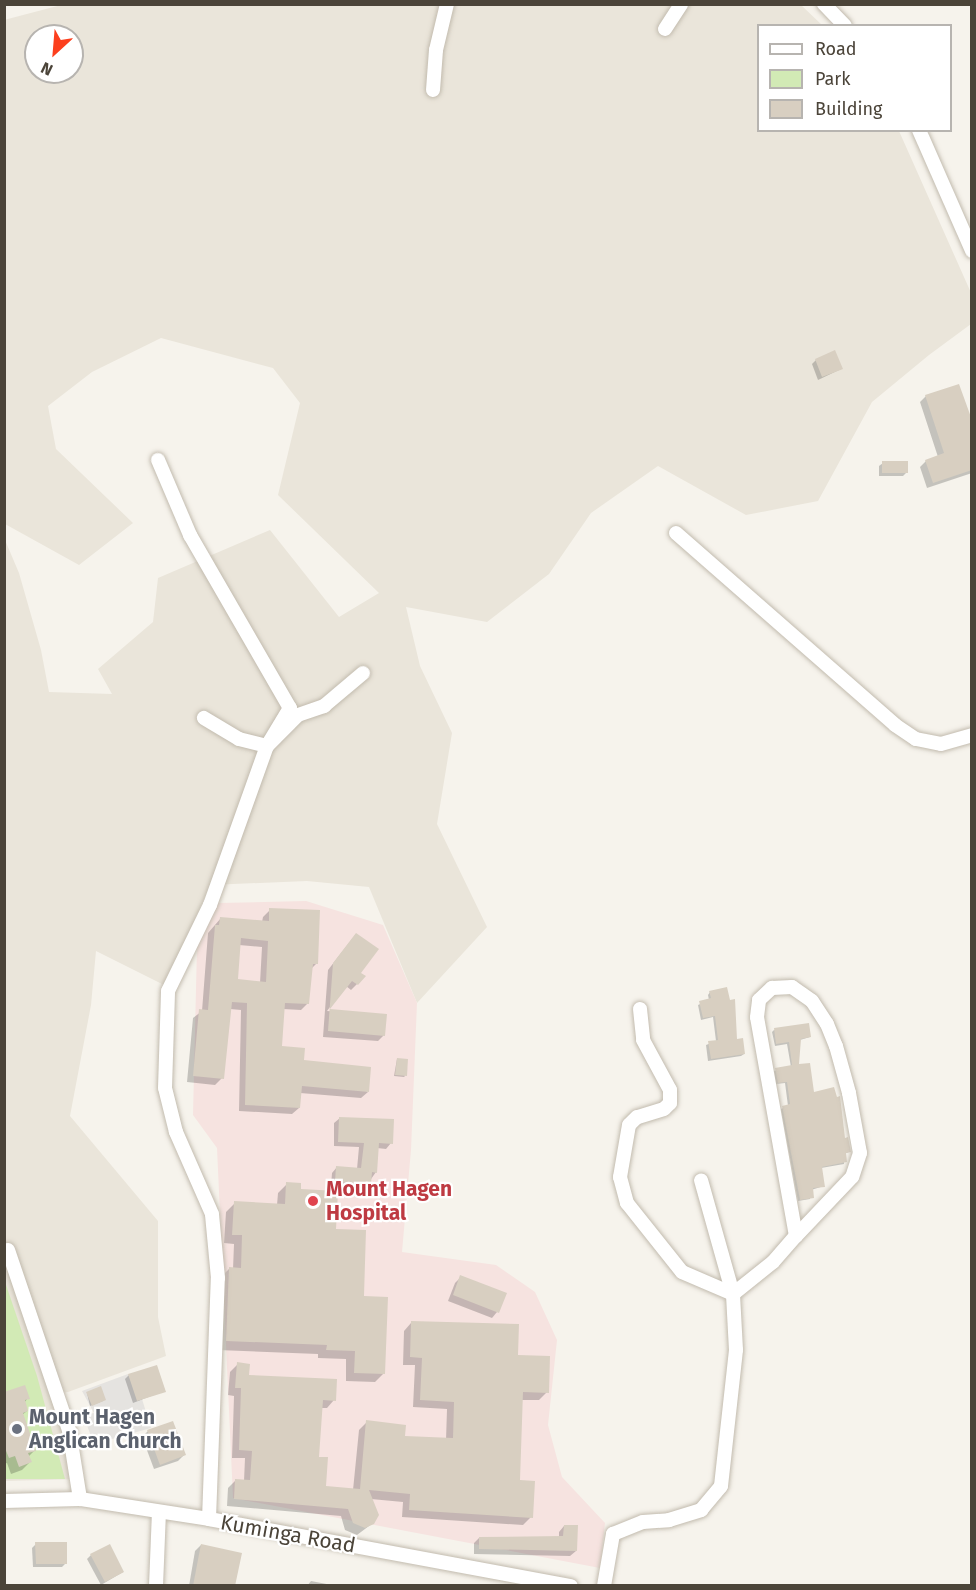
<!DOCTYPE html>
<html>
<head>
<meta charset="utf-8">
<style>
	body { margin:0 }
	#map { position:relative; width:976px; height:1590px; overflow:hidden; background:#f6f3ec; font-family:"Fira Sans",sans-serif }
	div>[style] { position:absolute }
	.residential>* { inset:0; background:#eae5da }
	.medical>* { inset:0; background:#f6e3e0 }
	.green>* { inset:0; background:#d2eab5 }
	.parking>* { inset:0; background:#e5e3e0 }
	.shadow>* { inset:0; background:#0003 }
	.building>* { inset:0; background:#d8cfc1 }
	.roads { filter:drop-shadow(0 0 2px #c2bbae) drop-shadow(0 0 2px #c2bbae) }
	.minor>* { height:14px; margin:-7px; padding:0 7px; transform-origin:7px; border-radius:7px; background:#fff }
	.dots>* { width:16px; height:16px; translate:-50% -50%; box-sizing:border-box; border:3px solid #fff; border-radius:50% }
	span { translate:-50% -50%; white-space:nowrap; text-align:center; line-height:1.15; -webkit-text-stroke:4.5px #fff; paint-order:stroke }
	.health-label { font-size:21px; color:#be3a42; font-weight:700 }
	.left { translate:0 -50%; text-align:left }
	.worship-label { font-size:21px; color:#5b616d; font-weight:700 }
	.street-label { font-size:21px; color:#4b4439 }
	.frame { position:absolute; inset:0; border:6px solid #4b4439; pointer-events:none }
	.legend { position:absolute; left:757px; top:24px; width:195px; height:108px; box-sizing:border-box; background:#fff; border:2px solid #b7b4b0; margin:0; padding:8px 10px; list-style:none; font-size:18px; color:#4b4439 }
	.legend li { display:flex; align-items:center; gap:12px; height:30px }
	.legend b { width:30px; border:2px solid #b7b4b0 }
	.north { position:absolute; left:24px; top:24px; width:60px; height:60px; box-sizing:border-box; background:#fff; border:2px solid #b7b4b0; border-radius:50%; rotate:206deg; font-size:16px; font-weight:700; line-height:24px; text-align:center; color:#4b4439 }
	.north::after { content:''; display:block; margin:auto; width:21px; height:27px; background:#fc3f1d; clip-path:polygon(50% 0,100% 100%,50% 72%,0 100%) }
</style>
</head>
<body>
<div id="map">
	<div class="residential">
		<i style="clip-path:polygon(evenodd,65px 4px,801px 5px,822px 25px,758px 26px,758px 130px,899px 131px,972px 295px,971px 324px,929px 355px,872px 402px,818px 501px,746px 515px,658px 466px,591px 513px,549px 574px,487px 622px,406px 607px,420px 666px,452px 733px,437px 824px,487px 927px,417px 1003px,369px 887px,307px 881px,210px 885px,166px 986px,96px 951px,91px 1005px,70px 1116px,158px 1221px,158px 1317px,166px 1356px,68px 1392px,51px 1394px,77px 1479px,5px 1481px,5px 540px,19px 573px,41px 650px,49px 692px,112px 694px,98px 669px,153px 622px,158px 578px,270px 530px,339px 617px,379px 593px,278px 495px,300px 403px,273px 368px,161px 338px,92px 372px,48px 406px,56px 449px,133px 523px,79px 565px,5px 524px,4px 20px,65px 4px,36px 36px,72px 36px,72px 72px,36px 72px,36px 36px)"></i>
	</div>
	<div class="medical">
		<i style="clip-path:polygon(306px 901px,383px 925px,417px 1003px,411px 1150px,402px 1252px,496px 1265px,535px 1292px,557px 1340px,548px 1425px,562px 1477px,605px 1523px,600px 1568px,233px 1498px,217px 1148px,193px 1115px,197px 947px,218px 903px)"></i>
	</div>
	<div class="green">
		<i style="clip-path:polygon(4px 1279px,37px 1376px,65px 1479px,5px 1479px)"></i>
	</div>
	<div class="parking">
		<i style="clip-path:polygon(128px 1374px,142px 1399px,151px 1428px,94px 1444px,83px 1415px,94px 1413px,82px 1391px)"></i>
	</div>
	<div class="shadow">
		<i style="clip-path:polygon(816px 360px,841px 369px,818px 380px,812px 364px)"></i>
		<i style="clip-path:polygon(926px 396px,972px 427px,972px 473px,927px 488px,920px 467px,926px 461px,938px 457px,920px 402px)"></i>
		<i style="clip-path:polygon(883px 463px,906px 473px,903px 476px,879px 476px,879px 466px)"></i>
		<i style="clip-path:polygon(evenodd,270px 910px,316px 964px,311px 969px,308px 1003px,301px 1010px,283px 1009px,281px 1047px,302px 1062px,368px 1092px,361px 1098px,300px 1093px,299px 1108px,292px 1114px,239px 1111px,241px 1010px,230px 1009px,222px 1078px,215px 1085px,187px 1082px,193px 1018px,202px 1011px,208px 933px,221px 918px,262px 922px,263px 917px,270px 910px,239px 945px,262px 947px,260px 983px,236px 981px,239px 945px)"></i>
		<i style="clip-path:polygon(356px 934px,359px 973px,357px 984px,351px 990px,346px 986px,327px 1011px,385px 1015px,384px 1035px,378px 1041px,323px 1037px,328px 970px)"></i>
		<i style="clip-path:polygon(710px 992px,744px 1054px,741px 1056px,708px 1061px,706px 1045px,716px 1041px,713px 1017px,701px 1020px,698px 1005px,709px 1000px,708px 995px)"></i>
		<i style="clip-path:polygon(774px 1030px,810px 1037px,800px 1040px,797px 1066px,849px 1152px,844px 1154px,844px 1164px,821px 1168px,824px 1186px,811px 1190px,810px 1199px,798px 1201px,781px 1109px,788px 1106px,785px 1083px,776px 1084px,774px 1071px,791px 1067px,787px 1044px,775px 1046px,772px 1032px)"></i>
		<i style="clip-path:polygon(397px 1059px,405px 1076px,404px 1077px,394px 1076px)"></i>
		<i style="clip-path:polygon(340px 1118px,391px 1143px,386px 1149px,377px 1148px,376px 1172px,364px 1189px,331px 1186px,332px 1173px,337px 1167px,357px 1169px,359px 1147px,334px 1146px,334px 1123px)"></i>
		<i style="clip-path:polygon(287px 1184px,300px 1190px,334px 1231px,362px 1298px,384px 1373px,375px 1382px,346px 1381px,346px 1359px,318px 1358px,318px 1354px,218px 1350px,220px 1278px,229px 1269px,233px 1269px,234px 1244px,224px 1243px,226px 1212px,235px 1203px,277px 1205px,278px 1193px)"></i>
		<i style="clip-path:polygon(461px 1277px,497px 1312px,492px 1318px,448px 1301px,455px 1283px)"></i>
		<i style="clip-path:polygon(411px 1323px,517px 1356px,547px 1392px,539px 1400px,522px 1400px,519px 1482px,531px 1517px,523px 1525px,402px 1517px,403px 1502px,371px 1499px,373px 1523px,357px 1535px,345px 1530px,341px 1516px,227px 1506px,228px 1488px,236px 1480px,244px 1481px,245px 1458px,232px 1458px,234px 1396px,228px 1395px,230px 1372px,238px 1364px,248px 1376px,334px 1400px,327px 1408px,321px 1408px,317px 1458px,324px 1488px,353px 1490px,359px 1430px,367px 1422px,404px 1437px,446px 1440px,447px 1409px,413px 1407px,415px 1365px,403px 1365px,404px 1331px)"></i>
		<i style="clip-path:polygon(129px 1375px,164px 1391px,133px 1403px,125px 1379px)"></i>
		<i style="clip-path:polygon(87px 1393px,103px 1401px,90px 1406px)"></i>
		<i style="clip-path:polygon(4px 1394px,28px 1398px,24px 1403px,27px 1411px,22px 1415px,35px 1450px,28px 1457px,30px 1462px,22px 1470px,11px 1474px,7px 1463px,4px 1464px)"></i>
		<i style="clip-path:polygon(148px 1431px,184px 1455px,178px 1461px,154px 1469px,142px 1437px)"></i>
		<i style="clip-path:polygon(564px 1526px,576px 1551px,570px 1556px,474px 1554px,474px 1543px,479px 1538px,559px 1538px,559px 1532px)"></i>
		<i style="clip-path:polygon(36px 1544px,66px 1563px,62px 1567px,33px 1567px,32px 1548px)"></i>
		<i style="clip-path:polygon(201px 1545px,233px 1586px,189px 1586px,195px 1551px)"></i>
		<i style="clip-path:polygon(91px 1555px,123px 1572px,101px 1585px,87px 1559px)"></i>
		<i style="clip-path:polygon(311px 1581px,337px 1586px,307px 1586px)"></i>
	</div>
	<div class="building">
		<i style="clip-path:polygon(835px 350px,843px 369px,822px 377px,815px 359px)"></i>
		<i style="clip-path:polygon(959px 384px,972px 420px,972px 470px,933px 483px,925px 460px,944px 453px,925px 395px)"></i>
		<i style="clip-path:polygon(882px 461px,908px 461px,908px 473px,882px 473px)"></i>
		<i style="clip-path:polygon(evenodd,269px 908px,320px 910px,318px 964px,313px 964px,309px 1004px,285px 1003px,282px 1046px,305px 1048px,304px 1060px,371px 1067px,369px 1092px,302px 1086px,300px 1108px,245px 1105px,247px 1003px,232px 1002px,224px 1079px,193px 1076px,199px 1009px,208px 1010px,215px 925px,219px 925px,220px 917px,269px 921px,269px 908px,241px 938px,268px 941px,266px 982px,238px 979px,241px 938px)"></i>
		<i style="clip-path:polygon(356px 933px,379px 949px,361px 973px,366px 976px,358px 985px,352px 981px,330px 1009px,387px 1014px,385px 1036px,328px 1031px,333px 963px)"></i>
		<i style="clip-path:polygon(727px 987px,730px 1000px,735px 999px,737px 1039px,743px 1038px,745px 1054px,711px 1059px,708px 1041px,718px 1040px,715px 1016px,703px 1018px,699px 1001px,711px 998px,709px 991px)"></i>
		<i style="clip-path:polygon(809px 1023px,811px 1037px,801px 1039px,799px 1064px,810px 1063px,814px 1092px,834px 1087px,837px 1097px,840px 1096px,845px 1138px,848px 1137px,851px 1152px,846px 1153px,847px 1162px,822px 1167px,825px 1187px,813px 1188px,814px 1198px,800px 1200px,782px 1106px,790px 1104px,787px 1082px,778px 1083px,775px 1068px,792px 1065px,789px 1042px,776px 1044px,774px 1028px)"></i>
		<i style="clip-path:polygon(397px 1058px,408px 1059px,407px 1076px,395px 1075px)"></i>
		<i style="clip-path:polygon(339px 1117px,394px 1119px,393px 1144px,379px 1143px,377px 1173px,372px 1172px,371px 1184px,335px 1182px,336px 1166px,361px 1168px,364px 1143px,338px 1142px)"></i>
		<i style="clip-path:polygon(286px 1182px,301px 1183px,301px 1189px,338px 1191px,336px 1229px,366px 1230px,364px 1296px,388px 1297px,385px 1374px,354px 1373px,355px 1351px,326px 1350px,327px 1345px,226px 1341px,229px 1267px,241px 1268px,242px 1235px,232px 1235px,234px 1201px,285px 1204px)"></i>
		<i style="clip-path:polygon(460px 1275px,507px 1293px,499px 1313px,453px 1295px)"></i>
		<i style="clip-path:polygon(411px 1321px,519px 1324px,518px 1355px,550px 1356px,549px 1393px,523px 1392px,520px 1480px,535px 1481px,533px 1518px,409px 1510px,410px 1494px,369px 1490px,379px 1515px,374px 1524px,365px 1528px,353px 1523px,348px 1509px,234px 1499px,235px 1479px,250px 1480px,252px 1451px,239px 1450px,241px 1388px,235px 1388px,237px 1362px,250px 1364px,249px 1375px,337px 1379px,336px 1401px,323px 1400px,319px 1457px,328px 1457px,326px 1486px,360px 1489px,366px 1420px,406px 1425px,405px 1436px,453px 1438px,454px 1402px,420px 1400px,422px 1358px,410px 1357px)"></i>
		<i style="clip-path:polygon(157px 1365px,166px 1392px,137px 1401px,128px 1374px)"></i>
		<i style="clip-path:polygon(25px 1385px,30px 1399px,25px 1400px,28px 1411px,23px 1413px,36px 1451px,28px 1453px,32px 1462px,19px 1467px,15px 1456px,9px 1458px,4px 1446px,4px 1392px)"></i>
		<i style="clip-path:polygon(101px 1386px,106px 1400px,92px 1406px,86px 1392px)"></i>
		<i style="clip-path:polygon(173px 1421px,186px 1455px,160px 1465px,147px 1430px)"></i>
		<i style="clip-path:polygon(564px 1525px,578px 1525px,577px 1551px,479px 1549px,479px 1537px,563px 1536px)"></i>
		<i style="clip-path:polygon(35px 1542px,67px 1542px,67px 1564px,36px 1564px)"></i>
		<i style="clip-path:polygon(110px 1544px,124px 1572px,105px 1582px,90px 1554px)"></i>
		<i style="clip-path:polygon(201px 1544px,242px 1553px,235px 1586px,193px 1586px)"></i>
	</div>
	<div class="roads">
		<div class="minor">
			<i style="left:824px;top:4px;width:30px;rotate:46deg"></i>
			<i style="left:665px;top:29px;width:30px;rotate:-57deg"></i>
			<i style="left:433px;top:90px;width:40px;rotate:-85.7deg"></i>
			<i style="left:436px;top:50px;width:47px;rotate:-76.6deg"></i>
			<i style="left:919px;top:130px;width:132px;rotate:66.3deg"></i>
			<i style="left:158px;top:460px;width:82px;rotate:66.9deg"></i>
			<i style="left:190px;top:535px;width:200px;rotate:60deg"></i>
			<i style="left:290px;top:708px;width:44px;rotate:121.2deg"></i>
			<i style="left:267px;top:746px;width:29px;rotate:-166deg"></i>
			<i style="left:239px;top:739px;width:41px;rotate:-149deg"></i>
			<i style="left:676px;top:533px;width:291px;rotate:41.2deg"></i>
			<i style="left:895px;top:725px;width:25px;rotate:34deg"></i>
			<i style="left:916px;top:739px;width:25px;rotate:11deg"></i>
			<i style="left:941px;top:744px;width:32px;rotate:-16deg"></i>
			<i style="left:640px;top:1009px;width:31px;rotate:84deg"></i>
			<i style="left:643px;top:1040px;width:57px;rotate:61.6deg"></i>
			<i style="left:670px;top:1090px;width:13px;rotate:90deg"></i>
			<i style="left:670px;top:1103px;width:8px;rotate:135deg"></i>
			<i style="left:664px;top:1109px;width:28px;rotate:163deg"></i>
			<i style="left:637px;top:1117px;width:11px;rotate:135deg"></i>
			<i style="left:629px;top:1125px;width:53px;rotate:99.8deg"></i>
			<i style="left:620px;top:1177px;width:27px;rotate:75deg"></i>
			<i style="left:627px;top:1203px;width:88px;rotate:51.4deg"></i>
			<i style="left:682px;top:1272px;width:56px;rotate:23.3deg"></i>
			<i style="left:733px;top:1294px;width:51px;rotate:-38.7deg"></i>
			<i style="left:773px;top:1262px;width:35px;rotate:-49deg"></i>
			<i style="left:796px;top:1236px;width:222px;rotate:-100.1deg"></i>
			<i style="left:757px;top:1017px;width:17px;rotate:-83deg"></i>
			<i style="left:759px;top:1000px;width:18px;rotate:-43deg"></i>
			<i style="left:772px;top:988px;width:20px;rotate:-3deg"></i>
			<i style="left:792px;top:987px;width:24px;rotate:35deg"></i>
			<i style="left:812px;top:1001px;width:27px;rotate:57deg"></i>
			<i style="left:827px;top:1024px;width:24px;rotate:68deg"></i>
			<i style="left:836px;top:1046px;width:49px;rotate:74.5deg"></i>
			<i style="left:849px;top:1093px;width:61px;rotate:79.6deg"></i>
			<i style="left:860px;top:1153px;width:25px;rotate:108deg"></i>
			<i style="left:852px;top:1177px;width:81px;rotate:133.5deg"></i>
			<i style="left:8px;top:1250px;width:190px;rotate:71.3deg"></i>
			<i style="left:69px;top:1430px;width:70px;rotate:80.9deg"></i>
			<i style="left:4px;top:1501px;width:76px;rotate:-1.5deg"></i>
			<i style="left:80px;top:1499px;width:131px;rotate:8.8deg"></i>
			<i style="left:209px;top:1519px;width:368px;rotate:10.5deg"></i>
			<i style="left:209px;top:1519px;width:241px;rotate:-87.9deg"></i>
			<i style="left:218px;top:1278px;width:64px;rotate:-95.4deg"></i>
			<i style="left:212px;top:1214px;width:90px;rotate:-113.7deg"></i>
			<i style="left:176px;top:1132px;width:45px;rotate:-104deg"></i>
			<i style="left:165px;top:1088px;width:97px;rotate:-88.2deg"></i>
			<i style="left:168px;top:991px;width:96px;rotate:-64deg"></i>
			<i style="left:210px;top:905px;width:169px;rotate:-70.3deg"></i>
			<i style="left:267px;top:746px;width:44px;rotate:-45deg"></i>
			<i style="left:298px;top:715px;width:28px;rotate:-19deg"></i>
			<i style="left:324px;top:706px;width:51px;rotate:-40.2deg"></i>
			<i style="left:156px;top:1586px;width:74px;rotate:-87.7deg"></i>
			<i style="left:604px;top:1586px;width:53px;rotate:-80.2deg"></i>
			<i style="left:613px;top:1534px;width:32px;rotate:-22deg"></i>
			<i style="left:643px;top:1522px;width:26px;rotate:-4deg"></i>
			<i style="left:669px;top:1520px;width:34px;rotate:-17deg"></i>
			<i style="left:701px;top:1510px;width:31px;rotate:-50deg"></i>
			<i style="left:721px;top:1486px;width:137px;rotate:-83.7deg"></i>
			<i style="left:736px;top:1350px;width:56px;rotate:-93.1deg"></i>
			<i style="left:733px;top:1294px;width:118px;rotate:-105.7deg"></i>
		</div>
	</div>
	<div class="dots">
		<i style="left:313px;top:1201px;background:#e0444e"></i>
		<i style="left:17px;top:1429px;background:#6b7280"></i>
	</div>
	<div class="health-label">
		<span class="left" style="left:326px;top:1201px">Mount Hagen<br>Hospital</span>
	</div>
	<div class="worship-label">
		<span class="left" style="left:29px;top:1429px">Mount Hagen<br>Anglican Church</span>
	</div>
	<div class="street-label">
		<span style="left:288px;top:1534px;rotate:10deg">Kuminga Road</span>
	</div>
	<div class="frame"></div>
	<ul class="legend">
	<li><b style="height:8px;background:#fff"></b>Road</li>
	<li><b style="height:16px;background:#d2eab5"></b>Park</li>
	<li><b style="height:16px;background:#d8cfc1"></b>Building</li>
	</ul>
	<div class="north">N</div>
</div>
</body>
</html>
